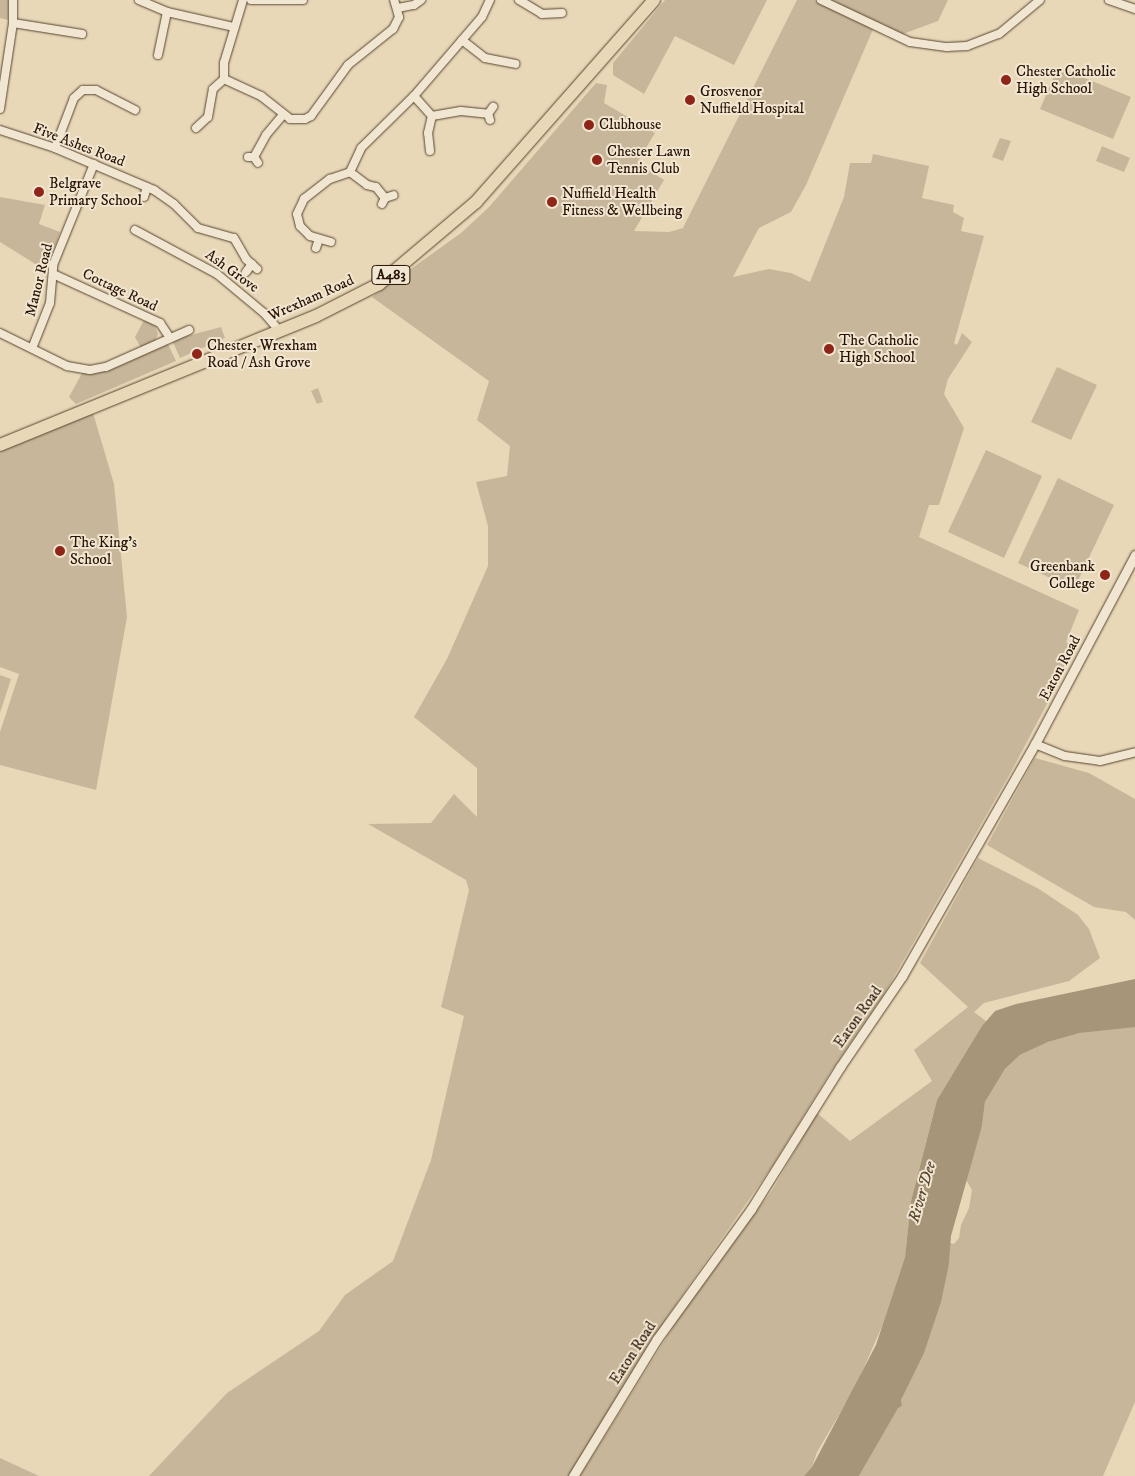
<!DOCTYPE html>
<html>
<head>
<meta charset="utf-8">
<style>
	body { margin:0 }
	#map { position:relative; width:1135px; height:1476px; overflow:hidden; background:#e8d8b8; font-family:"IM FELL DW Pica",serif }
	div>[style] { position:absolute }
	.green>* { inset:0; background:#c7b699 }
	.water>* { inset:0; background:#a7957a }
	.roads { filter:drop-shadow(0 0 1px #58442f) drop-shadow(0 0 1px #58442f) }
	.minor>* { height:8px; margin:-4px; padding:0 4px; transform-origin:4px; border-radius:4px; background:#f0e6d1 }
	.tertiary>* { height:9px; margin:-4.5px; padding:0 4.5px; transform-origin:4.5px; border-radius:4.5px; background:#f0e6d1 }
	.trunk>* { height:12px; margin:-6px; padding:0 6px; transform-origin:6px; border-radius:6px; background:#e8d8b8 }
	.dots>* { width:14px; height:14px; translate:-50% -50%; box-sizing:border-box; border:2px solid #f0e6d1; border-radius:50% }
	span { translate:-50% -50%; white-space:nowrap; text-align:center; line-height:1.15; -webkit-text-stroke:4px #f0e6d1; paint-order:stroke }
	.shield-label span { padding:1px 4px; background:#f0e6d1; border:1px solid; border-radius:4px; -webkit-text-stroke-width:0 }
	.shield-label { font-size:14px; color:#281201; font-weight:700 }
	.poi-label { font-size:15px; color:#281201 }
	.left { translate:0 -50%; text-align:left }
	.right { translate:-100% -50%; text-align:right }
	.street-label { font-size:15px; color:#281201 }
	.water-label { font-size:16px; color:#5b4631; font-style:italic }
</style>
</head>
<body>
<div id="map">
	<div class="green">
		<i style="clip-path:polygon(0 0,8px 0,8px 20px,0 18px)"></i>
		<i style="clip-path:polygon(665px 0,767px 0,734px 65px,675px 36px,644px 94px,613px 75px,613px 63px)"></i>
		<i style="clip-path:polygon(797px 0,814px 0,874px 27px,806px 185px,791px 212px,759px 228px,733px 277px,769px 269px,791px 273px,810px 282px,844px 197px,850px 163px,871px 163px,873px 154px,929px 166px,922px 198px,954px 205px,953px 212px,964px 218px,961px 231px,984px 236px,954px 343px,957px 345px,962px 333px,972px 342px,948px 379px,944px 394px,964px 428px,939px 505px,929px 505px,919px 537px,1079px 610px,1066px 642px,1076px 649px,1011px 772px,883px 996px,830px 1073px,773px 1165px,667px 1317px,569px 1476px,149px 1476px,227px 1393px,319px 1331px,345px 1295px,393px 1261px,431px 1160px,464px 1016px,441px 1007px,469px 890px,466px 880px,368px 824px,431px 823px,454px 794px,477px 817px,477px 768px,414px 717px,447px 659px,488px 566px,488px 526px,476px 482px,507px 476px,510px 446px,477px 420px,489px 381px,372px 297px,461px 233px,489px 207px,596px 83px,607px 85px,604px 103px,655px 133px,637px 163px,664px 180px,634px 231px,669px 232px,683px 228px)"></i>
		<i style="clip-path:polygon(828px 0,948px 0,938px 21px,900px 35px)"></i>
		<i style="clip-path:polygon(1058px 67px,1131px 97px,1113px 139px,1040px 109px)"></i>
		<i style="clip-path:polygon(1000px 138px,1011px 141px,1003px 161px,992px 157px)"></i>
		<i style="clip-path:polygon(1102px 146px,1130px 158px,1124px 172px,1096px 161px)"></i>
		<i style="clip-path:polygon(0 197px,45px 205px,39px 224px,60px 232px,48px 266px,37px 265px,0 242px)"></i>
		<i style="clip-path:polygon(144px 320px,155px 326px,158px 334px,155px 341px,141px 348px,135px 337px)"></i>
		<i style="clip-path:polygon(221px 327px,225px 338px,180px 358px,172px 340px)"></i>
		<i style="clip-path:polygon(167px 342px,176px 361px,76px 404px,69px 397px,82px 373px,100px 371px)"></i>
		<i style="clip-path:polygon(1057px 367px,1097px 385px,1071px 440px,1031px 422px)"></i>
		<i style="clip-path:polygon(318px 388px,323px 402px,317px 404px,311px 391px)"></i>
		<i style="clip-path:polygon(93px 413px,114px 484px,127px 617px,96px 790px,0 765px,0 732px,19px 674px,0 667px,0 451px)"></i>
		<i style="clip-path:polygon(986px 450px,1042px 476px,1004px 558px,948px 532px)"></i>
		<i style="clip-path:polygon(1058px 478px,1114px 505px,1074px 589px,1018px 563px)"></i>
		<i style="clip-path:polygon(0 675px,11px 679px,0 713px)"></i>
		<i style="clip-path:polygon(1035px 758px,1089px 773px,1135px 799px,1135px 920px,1126px 912px,1094px 907px,987px 845px)"></i>
		<i style="clip-path:polygon(978px 858px,1039px 889px,1078px 915px,1089px 929px,1100px 958px,1069px 981px,984px 1003px,974px 1012px,986px 1021px,937px 1100px,911px 1201px,905px 1257px,883px 1324px,855px 1388px,817px 1452px,812px 1467px,804px 1476px,580px 1476px,680px 1316px,773px 1189px,817px 1113px,850px 1141px,932px 1081px,914px 1050px,968px 1007px,920px 963px)"></i>
		<i style="clip-path:polygon(1135px 1026px,1135px 1402px,1103px 1476px,859px 1476px,898px 1407px,902px 1406px,901px 1400px,931px 1331px,949px 1264px,950px 1243px,954px 1244px,959px 1238px,961px 1225px,969px 1208px,972px 1190px,965px 1178px,982px 1126px,985px 1102px,1005px 1069px,1020px 1055px,1048px 1042px,1080px 1033px)"></i>
		<i style="clip-path:polygon(0 1458px,39px 1476px,0 1476px)"></i>
	</div>
	<div class="water">
		<i style="clip-path:polygon(1135px 979px,1135px 1027px,1080px 1033px,1048px 1042px,1020px 1055px,1005px 1069px,985px 1102px,982px 1126px,951px 1236px,949px 1264px,941px 1302px,924px 1353px,901px 1400px,902px 1406px,898px 1408px,859px 1476px,804px 1476px,812px 1467px,876px 1345px,905px 1257px,911px 1201px,937px 1100px,982px 1026px,995px 1011px,1016px 1004px)"></i>
	</div>
	<div class="roads">
		<div class="minor">
			<i style="left:139px;top:0;width:30px;rotate:23deg"></i>
			<i style="left:167px;top:12px;width:69px;rotate:12.6deg"></i>
			<i style="left:251px;top:0;width:52px"></i>
			<i style="left:519px;top:0;width:27px;rotate:31deg"></i>
			<i style="left:542px;top:14px;width:20px;rotate:-3deg"></i>
			<i style="left:821px;top:0;width:98px;rotate:25.3deg"></i>
			<i style="left:910px;top:42px;width:37px;rotate:8deg"></i>
			<i style="left:947px;top:47px;width:20px;rotate:-3deg"></i>
			<i style="left:967px;top:46px;width:34px;rotate:-21deg"></i>
			<i style="left:999px;top:34px;width:53px;rotate:-39.7deg"></i>
			<i style="left:1109px;top:0;width:28px;rotate:19deg"></i>
			<i style="left:398px;top:8px;width:16px;rotate:-11deg"></i>
			<i style="left:414px;top:5px;width:9px;rotate:-36deg"></i>
			<i style="left:13px;top:23px;width:70px;rotate:9.1deg"></i>
			<i style="left:462px;top:40px;width:29px;rotate:38deg"></i>
			<i style="left:485px;top:58px;width:31px;rotate:11deg"></i>
			<i style="left:158px;top:55px;width:44px;rotate:-78.2deg"></i>
			<i style="left:224px;top:79px;width:41px;rotate:24.7deg"></i>
			<i style="left:261px;top:96px;width:37px;rotate:38deg"></i>
			<i style="left:290px;top:119px;width:15px"></i>
			<i style="left:305px;top:119px;width:7px;rotate:-27deg"></i>
			<i style="left:311px;top:116px;width:63px;rotate:-54deg"></i>
			<i style="left:348px;top:65px;width:58px;rotate:-38.7deg"></i>
			<i style="left:393px;top:29px;width:13px;rotate:-63deg"></i>
			<i style="left:399px;top:17px;width:18px;rotate:-106deg"></i>
			<i style="left:414px;top:96px;width:27px;rotate:48deg"></i>
			<i style="left:432px;top:116px;width:29px;rotate:-10deg"></i>
			<i style="left:461px;top:111px;width:27px;rotate:6deg"></i>
			<i style="left:0;top:109px;width:87px;rotate:-81.4deg"></i>
			<i style="left:13px;top:23px;width:23px;rotate:-90deg"></i>
			<i style="left:490px;top:120px;width:6px;rotate:-108deg"></i>
			<i style="left:488px;top:114px;width:9px;rotate:-54deg"></i>
			<i style="left:196px;top:128px;width:16px;rotate:-43deg"></i>
			<i style="left:208px;top:117px;width:28px;rotate:-80deg"></i>
			<i style="left:213px;top:89px;width:15px;rotate:-42deg"></i>
			<i style="left:224px;top:79px;width:16px;rotate:-90deg"></i>
			<i style="left:224px;top:63px;width:66px;rotate:-73.2deg"></i>
			<i style="left:0;top:130px;width:58px;rotate:18.1deg"></i>
			<i style="left:55px;top:148px;width:108px;rotate:23deg"></i>
			<i style="left:154px;top:190px;width:24px;rotate:35deg"></i>
			<i style="left:174px;top:204px;width:34px;rotate:45deg"></i>
			<i style="left:198px;top:228px;width:37px;rotate:16deg"></i>
			<i style="left:234px;top:238px;width:24px;rotate:60deg"></i>
			<i style="left:246px;top:259px;width:15px;rotate:42deg"></i>
			<i style="left:55px;top:148px;width:53px;rotate:-69.2deg"></i>
			<i style="left:74px;top:98px;width:12px;rotate:-42deg"></i>
			<i style="left:83px;top:90px;width:13px"></i>
			<i style="left:96px;top:90px;width:44px;rotate:27.1deg"></i>
			<i style="left:430px;top:151px;width:18px;rotate:-96deg"></i>
			<i style="left:428px;top:133px;width:17px;rotate:-77deg"></i>
			<i style="left:248px;top:157px;width:6px"></i>
			<i style="left:254px;top:157px;width:7px;rotate:56deg"></i>
			<i style="left:254px;top:157px;width:25px;rotate:-61deg"></i>
			<i style="left:266px;top:135px;width:26px;rotate:-50deg"></i>
			<i style="left:350px;top:172px;width:21px;rotate:37deg"></i>
			<i style="left:367px;top:185px;width:9px;rotate:13deg"></i>
			<i style="left:376px;top:187px;width:14px;rotate:51deg"></i>
			<i style="left:144px;top:197px;width:10px;rotate:-73deg"></i>
			<i style="left:382px;top:204px;width:7px;rotate:-63deg"></i>
			<i style="left:385px;top:198px;width:9px;rotate:-18deg"></i>
			<i style="left:135px;top:230px;width:93px;rotate:28.2deg"></i>
			<i style="left:217px;top:274px;width:61px;rotate:39.7deg"></i>
			<i style="left:264px;top:313px;width:23px;rotate:49deg"></i>
			<i style="left:331px;top:242px;width:22px;rotate:-164deg"></i>
			<i style="left:310px;top:236px;width:14px;rotate:-135deg"></i>
			<i style="left:300px;top:226px;width:12px;rotate:-104deg"></i>
			<i style="left:297px;top:214px;width:17px;rotate:-65deg"></i>
			<i style="left:304px;top:199px;width:33px;rotate:-38deg"></i>
			<i style="left:330px;top:179px;width:21px;rotate:-19deg"></i>
			<i style="left:350px;top:172px;width:26px;rotate:-65deg"></i>
			<i style="left:361px;top:148px;width:74px;rotate:-44.5deg"></i>
			<i style="left:414px;top:96px;width:104px;rotate:-49.3deg"></i>
			<i style="left:482px;top:17px;width:19px;rotate:-65deg"></i>
			<i style="left:316px;top:248px;width:9px;rotate:-72deg"></i>
			<i style="left:246px;top:272px;width:10px;rotate:-53deg"></i>
			<i style="left:53px;top:274px;width:118px;rotate:24.6deg"></i>
			<i style="left:160px;top:323px;width:18px;rotate:56deg"></i>
			<i style="left:0;top:333px;width:75px;rotate:26.2deg"></i>
			<i style="left:67px;top:366px;width:23px;rotate:10deg"></i>
			<i style="left:90px;top:370px;width:16px;rotate:-11deg"></i>
			<i style="left:106px;top:367px;width:91px;rotate:-24deg"></i>
			<i style="left:33px;top:346px;width:46px;rotate:-68.4deg"></i>
			<i style="left:50px;top:303px;width:38px;rotate:-85deg"></i>
			<i style="left:53px;top:265px;width:109px;rotate:-67.9deg"></i>
			<i style="left:1035px;top:744px;width:32px;rotate:22deg"></i>
			<i style="left:1065px;top:756px;width:35px;rotate:8deg"></i>
			<i style="left:1100px;top:761px;width:36px;rotate:-14deg"></i>
		</div>
		<div class="tertiary">
			<i style="left:573px;top:1476px;width:161px;rotate:-58.5deg"></i>
			<i style="left:657px;top:1339px;width:160px;rotate:-54.1deg"></i>
			<i style="left:751px;top:1209px;width:168px;rotate:-57.9deg"></i>
			<i style="left:840px;top:1067px;width:110px;rotate:-55.7deg"></i>
			<i style="left:902px;top:976px;width:267px;rotate:-60.2deg"></i>
			<i style="left:1035px;top:744px;width:214px;rotate:-62.1deg"></i>
		</div>
		<div class="trunk">
			<i style="left:0;top:445px;width:341px;rotate:-22.2deg"></i>
			<i style="left:316px;top:316px;width:71px;rotate:-26.9deg"></i>
			<i style="left:379px;top:284px;width:127px;rotate:-40.2deg"></i>
			<i style="left:476px;top:202px;width:269px;rotate:-48.6deg"></i>
		</div>
	</div>
	<div class="dots">
		<i style="left:1006px;top:80px;background:#8f2418"></i>
		<i style="left:690px;top:100px;background:#8f2418"></i>
		<i style="left:589px;top:125px;background:#8f2418"></i>
		<i style="left:597px;top:160px;background:#8f2418"></i>
		<i style="left:39px;top:192px;background:#8f2418"></i>
		<i style="left:552px;top:202px;background:#8f2418"></i>
		<i style="left:829px;top:349px;background:#8f2418"></i>
		<i style="left:197px;top:354px;background:#8f2418"></i>
		<i style="left:60px;top:551px;background:#8f2418"></i>
		<i style="left:1105px;top:575px;background:#8f2418"></i>
	</div>
	<div class="shield-label">
		<span style="left:391px;top:275px">A483</span>
	</div>
	<div class="poi-label">
		<span class="left" style="left:1016px;top:80px">Chester Catholic<br>High School</span>
		<span class="left" style="left:700px;top:100px">Grosvenor<br>Nuffield Hospital</span>
		<span class="left" style="left:599px;top:125px">Clubhouse</span>
		<span class="left" style="left:607px;top:160px">Chester Lawn<br>Tennis Club</span>
		<span class="left" style="left:49px;top:192px">Belgrave<br>Primary School</span>
		<span class="left" style="left:562px;top:202px">Nuffield Health<br>Fitness &amp; Wellbeing</span>
		<span class="left" style="left:839px;top:349px">The Catholic<br>High School</span>
		<span class="left" style="left:207px;top:354px">Chester, Wrexham<br>Road / Ash Grove</span>
		<span class="left" style="left:70px;top:551px">The King's<br>School</span>
		<span class="right" style="left:1095px;top:575px">Greenbank<br>College</span>
	</div>
	<div class="street-label">
		<span style="left:79px;top:145px;rotate:21deg">Five Ashes Road</span>
		<span style="left:232px;top:271px;rotate:36deg">Ash Grove</span>
		<span style="left:39px;top:280px;rotate:-76deg">Manor Road</span>
		<span style="left:120px;top:290px;rotate:25deg">Cottage Road</span>
		<span style="left:311px;top:298px;rotate:-24deg">Wrexham Road</span>
		<span style="left:1060px;top:668px;rotate:-62deg">Eaton Road</span>
		<span style="left:858px;top:1017px;rotate:-55deg">Eaton Road</span>
		<span style="left:633px;top:1353px;rotate:-57deg">Eaton Road</span>
	</div>
	<div class="water-label">
		<span style="left:922px;top:1192px;rotate:-74deg">River Dee</span>
	</div>
</div>
</body>
</html>
